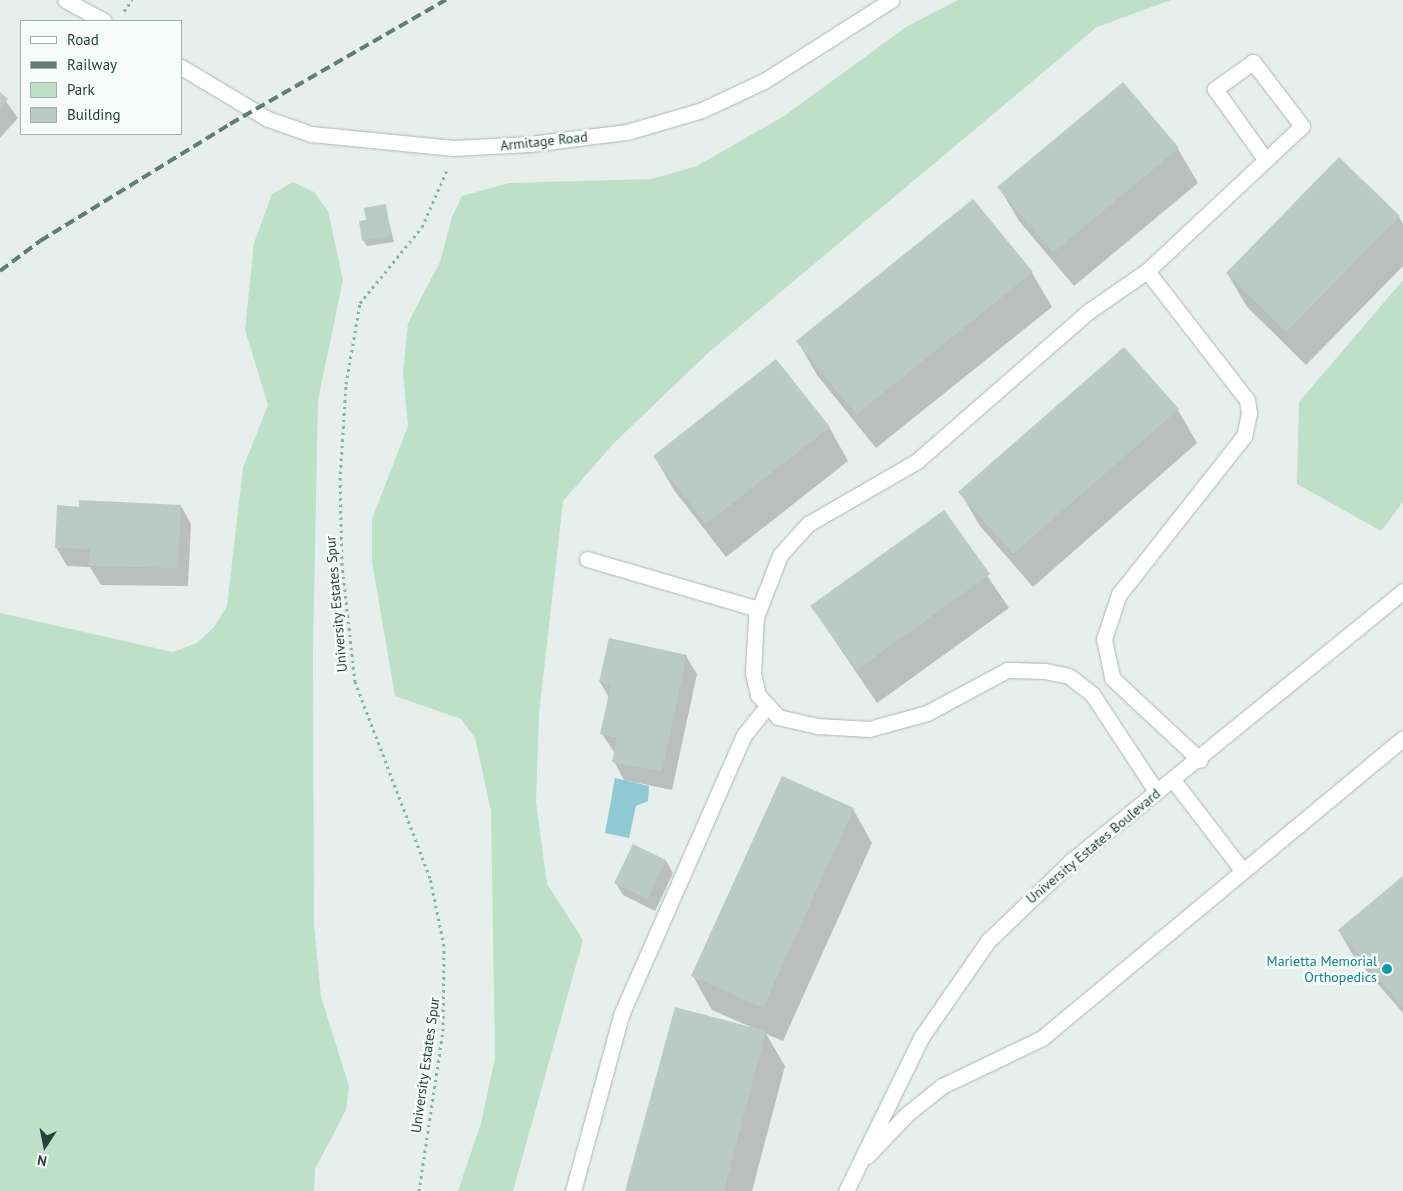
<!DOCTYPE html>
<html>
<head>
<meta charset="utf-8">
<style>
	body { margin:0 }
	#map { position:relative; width:1403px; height:1191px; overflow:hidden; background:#e6efeb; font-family:"PT Sans",sans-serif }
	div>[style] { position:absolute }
	.green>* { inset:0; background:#bfe0c8 }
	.water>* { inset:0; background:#8ec9d4 }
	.shadow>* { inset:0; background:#0003 }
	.building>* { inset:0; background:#bbcac4 }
	.path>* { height:3px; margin-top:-1.5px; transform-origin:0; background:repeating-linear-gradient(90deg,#86b3a5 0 2.5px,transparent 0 6.5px) }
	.roads { filter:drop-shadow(0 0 1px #a8b8b2) drop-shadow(0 0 1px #a8b8b2) }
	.minor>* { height:15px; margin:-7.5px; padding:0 7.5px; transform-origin:7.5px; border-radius:7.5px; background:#fff }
	.rail>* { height:4px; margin-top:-2px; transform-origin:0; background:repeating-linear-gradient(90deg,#5f7d75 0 10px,transparent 0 15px) }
	.dots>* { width:14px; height:14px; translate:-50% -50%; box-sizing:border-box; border:2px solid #f7fbf9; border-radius:50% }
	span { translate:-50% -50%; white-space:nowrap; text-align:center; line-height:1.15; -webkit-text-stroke:5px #f7fbf9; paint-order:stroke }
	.street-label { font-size:14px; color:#24423a }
	.culture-label { font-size:14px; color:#0d838f }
	.right { translate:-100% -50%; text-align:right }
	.legend { position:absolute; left:20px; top:20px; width:162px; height:115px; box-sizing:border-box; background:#f7fbf9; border:1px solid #a3b1ad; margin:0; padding:6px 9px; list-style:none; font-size:15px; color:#24423a }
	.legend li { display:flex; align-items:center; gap:10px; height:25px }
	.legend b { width:25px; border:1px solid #a3b1ad }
	.north { position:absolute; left:20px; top:1121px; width:50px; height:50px; -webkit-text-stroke:4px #f7fbf9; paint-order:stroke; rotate:191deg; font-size:14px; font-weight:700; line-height:20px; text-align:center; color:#24423a }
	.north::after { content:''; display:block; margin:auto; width:18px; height:22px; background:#24423a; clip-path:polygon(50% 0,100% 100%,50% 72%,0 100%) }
</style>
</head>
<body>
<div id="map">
	<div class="green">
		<i style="clip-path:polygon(958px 0,1171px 0,1097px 27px,708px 353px,614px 443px,563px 501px,539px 714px,536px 802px,547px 884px,583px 940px,513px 1191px,458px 1191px,481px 1123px,495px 1058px,491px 811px,475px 738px,461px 719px,395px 696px,372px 562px,372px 519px,408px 426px,403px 373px,408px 323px,440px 262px,452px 217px,462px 196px,509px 183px,652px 179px,697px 166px,784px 116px,906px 27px)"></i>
		<i style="clip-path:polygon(293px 182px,314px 192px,328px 211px,343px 280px,318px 400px,313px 651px,314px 924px,321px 997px,349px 1086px,346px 1110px,315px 1169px,314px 1191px,0 1191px,0 613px,173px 652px,197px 643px,214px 627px,227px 606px,243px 468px,268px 405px,245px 330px,254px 243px,272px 194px)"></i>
		<i style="clip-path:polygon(1403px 280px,1403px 502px,1381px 531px,1297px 484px,1299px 402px)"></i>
	</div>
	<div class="water">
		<i style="clip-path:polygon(615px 778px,649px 786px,648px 801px,636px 806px,629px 838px,605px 833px)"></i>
	</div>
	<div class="shadow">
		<i style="clip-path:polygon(1123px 83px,1178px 149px,1198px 183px,1074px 286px,1019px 221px,999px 187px)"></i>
		<i style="clip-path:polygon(0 93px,18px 118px,0 138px)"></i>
		<i style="clip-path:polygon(973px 201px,1032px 273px,1052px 307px,876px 448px,817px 375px,798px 342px)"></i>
		<i style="clip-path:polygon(385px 206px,394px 242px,367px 246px,363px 240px,368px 221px)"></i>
		<i style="clip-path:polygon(1399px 217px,1403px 224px,1403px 266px,1306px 365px,1247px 307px,1227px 273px)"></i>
		<i style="clip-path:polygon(1178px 410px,1197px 443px,1033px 587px,980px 526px,960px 492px)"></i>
		<i style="clip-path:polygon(829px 427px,848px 461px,726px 557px,674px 490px,654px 456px)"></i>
		<i style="clip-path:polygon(181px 506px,191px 524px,188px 586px,101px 585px,90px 567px,67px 566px,56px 547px)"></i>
		<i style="clip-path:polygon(944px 512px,1009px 608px,877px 703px,812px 607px)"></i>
		<i style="clip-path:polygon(686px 656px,697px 674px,672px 790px,624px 780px,614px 761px,615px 753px,602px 734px,609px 698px,600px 682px)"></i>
		<i style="clip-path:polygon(853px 809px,872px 843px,783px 1041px,766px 1034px,785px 1066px,752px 1191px,627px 1191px,751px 1027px,712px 1010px,693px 976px)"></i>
		<i style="clip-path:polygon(633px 846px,666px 861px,673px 873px,655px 911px,623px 895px,616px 883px)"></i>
		<i style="clip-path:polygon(1403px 878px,1403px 1013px,1353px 955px,1339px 931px)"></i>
	</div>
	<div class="building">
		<i style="clip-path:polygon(1123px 82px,1179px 148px,1053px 253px,997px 187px)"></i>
		<i style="clip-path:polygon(0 92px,8px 99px,0 108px)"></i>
		<i style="clip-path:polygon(1339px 157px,1400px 216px,1286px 332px,1226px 273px)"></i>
		<i style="clip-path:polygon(973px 199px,1033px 272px,856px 415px,796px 341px)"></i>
		<i style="clip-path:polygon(386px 204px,391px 236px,362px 241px,359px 221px,366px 220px,364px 208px)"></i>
		<i style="clip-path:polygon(1124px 347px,1179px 409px,1013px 554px,958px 492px)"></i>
		<i style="clip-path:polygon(776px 359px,830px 427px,706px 524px,653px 456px)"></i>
		<i style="clip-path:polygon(79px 500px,181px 505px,178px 568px,89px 566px,90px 549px,55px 548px,57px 505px,79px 507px)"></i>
		<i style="clip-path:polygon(944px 510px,990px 574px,857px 670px,810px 606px)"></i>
		<i style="clip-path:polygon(609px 638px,687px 655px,662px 772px,612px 762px,617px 738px,600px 734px,611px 685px,599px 682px)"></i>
		<i style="clip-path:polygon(782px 776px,854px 808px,763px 1008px,691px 976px)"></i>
		<i style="clip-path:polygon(633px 844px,666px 860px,648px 899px,614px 883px)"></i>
		<i style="clip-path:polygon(1403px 876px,1403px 1007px,1338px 930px)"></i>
		<i style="clip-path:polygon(675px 1007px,766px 1031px,724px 1191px,625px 1191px)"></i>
	</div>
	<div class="path">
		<i style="left:124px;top:11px;width:14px;rotate:-54deg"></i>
		<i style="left:419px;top:1191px;width:162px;rotate:-81.5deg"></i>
		<i style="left:443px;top:1031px;width:85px;rotate:-89.3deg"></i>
		<i style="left:444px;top:946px;width:69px;rotate:-101.6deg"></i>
		<i style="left:430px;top:878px;width:210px;rotate:-110.9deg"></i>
		<i style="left:355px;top:682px;width:118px;rotate:-96.3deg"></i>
		<i style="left:342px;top:565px;width:85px;rotate:-91.3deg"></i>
		<i style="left:340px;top:480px;width:96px;rotate:-86.4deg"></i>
		<i style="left:346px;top:384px;width:82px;rotate:-80.2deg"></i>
		<i style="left:360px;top:303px;width:98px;rotate:-50.8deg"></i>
		<i style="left:422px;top:227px;width:62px;rotate:-66.3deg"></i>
	</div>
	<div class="roads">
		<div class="minor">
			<i style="left:65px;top:0;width:44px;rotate:28.3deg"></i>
			<i style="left:181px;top:67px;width:101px;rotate:30.9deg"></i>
			<i style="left:268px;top:119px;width:46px;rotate:19.2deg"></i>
			<i style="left:311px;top:134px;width:143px;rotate:5.6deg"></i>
			<i style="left:453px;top:148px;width:77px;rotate:-3deg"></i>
			<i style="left:530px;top:144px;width:98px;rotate:-7.1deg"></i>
			<i style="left:627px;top:132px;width:78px;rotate:-16.3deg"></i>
			<i style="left:702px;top:110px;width:68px;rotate:-25.1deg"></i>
			<i style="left:764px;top:81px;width:151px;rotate:-32.5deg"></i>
			<i style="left:1147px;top:271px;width:163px;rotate:52.2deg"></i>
			<i style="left:1247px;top:400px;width:13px;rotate:81deg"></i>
			<i style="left:1249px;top:413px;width:24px;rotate:102deg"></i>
			<i style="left:1244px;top:436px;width:201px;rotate:128.3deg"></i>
			<i style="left:1119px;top:594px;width:47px;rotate:108.4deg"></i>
			<i style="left:1104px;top:639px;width:40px;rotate:78deg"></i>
			<i style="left:1112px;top:678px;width:120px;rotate:43deg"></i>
			<i style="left:587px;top:559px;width:178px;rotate:16.3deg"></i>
			<i style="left:1173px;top:780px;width:113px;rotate:52.5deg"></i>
			<i style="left:1156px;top:791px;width:116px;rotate:-123.4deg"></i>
			<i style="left:1092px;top:694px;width:29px;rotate:-142deg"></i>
			<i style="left:1069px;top:676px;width:25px;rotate:-168deg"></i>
			<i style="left:1045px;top:671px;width:38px;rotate:-178deg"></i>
			<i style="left:1007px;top:670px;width:91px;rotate:151.7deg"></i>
			<i style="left:927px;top:713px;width:60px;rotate:164.6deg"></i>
			<i style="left:869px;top:729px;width:52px;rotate:-176.7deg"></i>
			<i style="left:817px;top:726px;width:40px;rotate:-167deg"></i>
			<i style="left:778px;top:717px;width:30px;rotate:-132deg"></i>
			<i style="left:758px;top:695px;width:23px;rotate:-103deg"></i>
			<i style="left:753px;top:673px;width:56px;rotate:-86.9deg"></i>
			<i style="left:756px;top:617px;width:66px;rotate:-68.8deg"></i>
			<i style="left:780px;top:555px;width:42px;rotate:-47.9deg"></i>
			<i style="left:808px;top:524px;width:126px;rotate:-30deg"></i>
			<i style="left:917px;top:461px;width:228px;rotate:-41.1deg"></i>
			<i style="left:1089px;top:311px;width:70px;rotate:-34.6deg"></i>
			<i style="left:1147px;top:271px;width:212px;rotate:-43.1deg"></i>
			<i style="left:1302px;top:126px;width:81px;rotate:-127.4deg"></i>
			<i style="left:1253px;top:62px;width:47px;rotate:144.6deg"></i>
			<i style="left:1215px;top:89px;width:86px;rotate:54.5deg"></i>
			<i style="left:867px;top:1156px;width:58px;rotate:-46.4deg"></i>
			<i style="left:907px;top:1114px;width:45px;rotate:-38.7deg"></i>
			<i style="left:942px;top:1086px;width:111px;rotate:-25.6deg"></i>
			<i style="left:1042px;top:1038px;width:469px;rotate:-39.7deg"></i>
			<i style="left:573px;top:1191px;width:182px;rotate:-74.7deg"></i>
			<i style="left:621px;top:1015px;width:306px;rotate:-66.3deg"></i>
			<i style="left:744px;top:735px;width:35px;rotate:-51deg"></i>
			<i style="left:846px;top:1191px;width:173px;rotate:-63.9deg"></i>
			<i style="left:922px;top:1036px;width:116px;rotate:-55.2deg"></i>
			<i style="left:988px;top:941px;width:115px;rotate:-43.9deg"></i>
			<i style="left:1071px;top:861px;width:428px;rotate:-39.1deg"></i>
		</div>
	</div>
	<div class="rail">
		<i style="left:0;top:271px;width:50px;rotate:-36.9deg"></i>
		<i style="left:40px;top:241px;width:223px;rotate:-31.6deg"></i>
		<i style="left:230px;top:124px;width:249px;rotate:-29.9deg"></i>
	</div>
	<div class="dots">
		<i style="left:1387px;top:969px;background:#0f9aa8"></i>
	</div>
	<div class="street-label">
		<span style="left:544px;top:141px;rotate:-6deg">Armitage Road</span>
		<span style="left:336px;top:604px;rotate:-95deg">University Estates Spur</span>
		<span style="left:1093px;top:846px;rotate:-40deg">University Estates Boulevard</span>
		<span style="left:425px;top:1065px;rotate:-82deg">University Estates Spur</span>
	</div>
	<div class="culture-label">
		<span class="right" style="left:1377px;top:969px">Marietta Memorial<br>Orthopedics</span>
	</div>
	<ul class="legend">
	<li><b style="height:6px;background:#fff"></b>Road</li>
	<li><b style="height:6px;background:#5f7d75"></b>Railway</li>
	<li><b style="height:14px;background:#bfe0c8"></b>Park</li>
	<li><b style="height:14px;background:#bbcac4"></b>Building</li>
	</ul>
	<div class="north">N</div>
</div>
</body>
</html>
